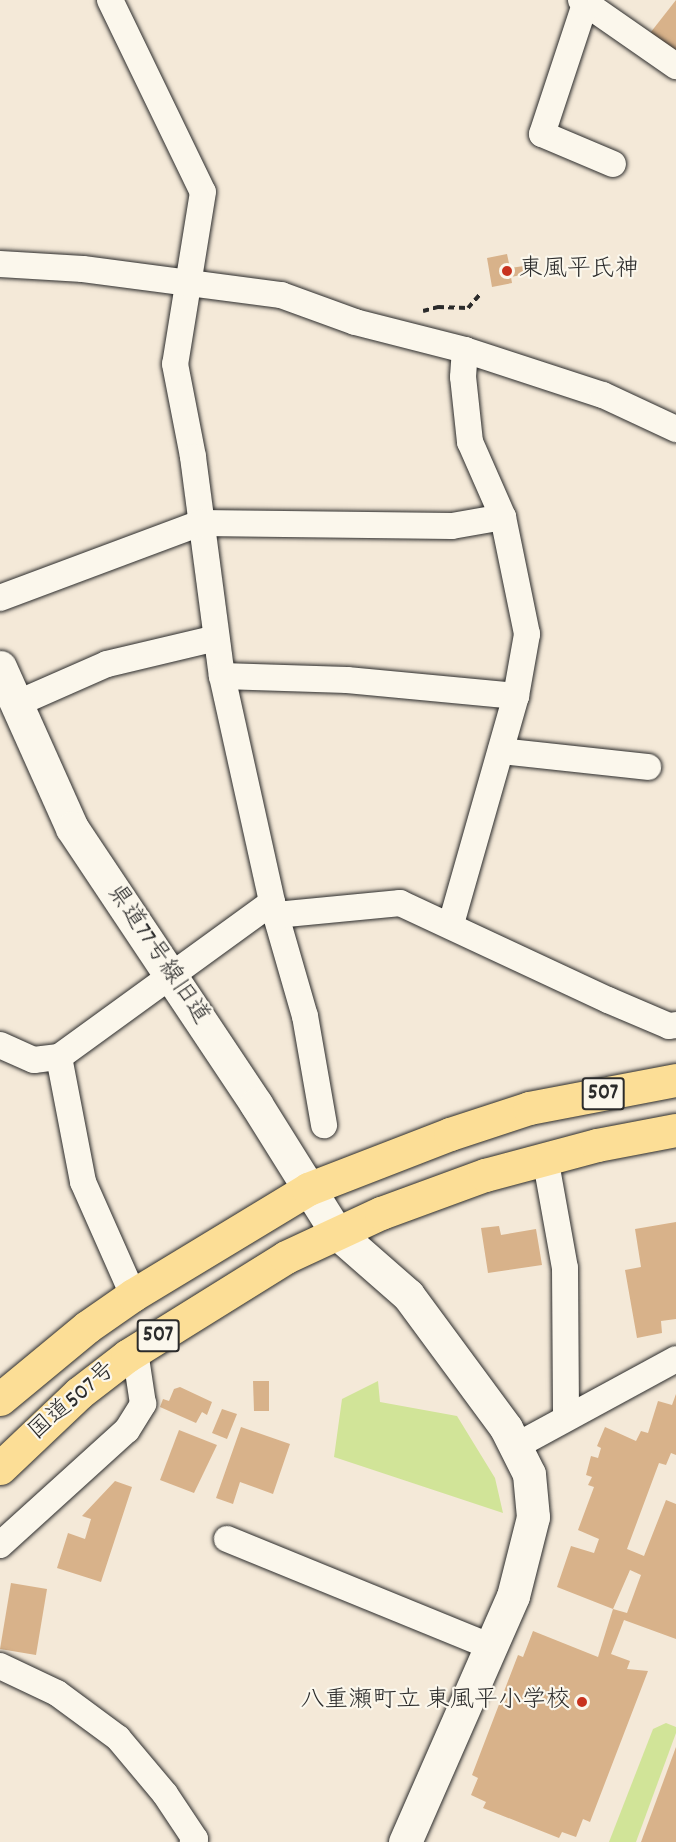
<!DOCTYPE html>
<html>
<head>
<meta charset="utf-8">
<style>
	body { margin:0 }
	#map { position:relative; width:676px; height:1842px; overflow:hidden; background:#f4e9d8; font-family:Dekko,"Klee One",sans-serif }
	div>[style] { position:absolute }
	.green>* { inset:0; background:#d1e498 }
	.building>* { inset:0; background:#d8b28a }
	.path>* { height:4px; margin-top:-2px; transform-origin:0; background:repeating-linear-gradient(90deg,#2b2b2b 0 6px,transparent 0 10.5px) }
	.roads { filter:drop-shadow(0 0 2px #2b2b2b) drop-shadow(0 0 2px #2b2b2b) }
	.street>* { height:26px; margin:-13px; padding:0 13px; transform-origin:13px; border-radius:13px; background:#fbf7ec }
	.secondary>* { height:33px; margin:-16.5px; padding:0 16.5px; transform-origin:16.5px; border-radius:16.5px; background:#fbf7ec }
	.highway>* { height:33px; margin:-16.5px; padding:0 16.5px; transform-origin:16.5px; border-radius:16.5px; background:#fcde96 }
	.dots>* { width:16px; height:16px; translate:-50% -50%; box-sizing:border-box; border:3px solid #fbf7ec; border-radius:50% }
	span { translate:-50% -50%; white-space:nowrap; text-align:center; line-height:1.15; -webkit-text-stroke:4.5px #fbf7ec; paint-order:stroke }
	.shield-label span { padding:2px 4px; background:#fbf7ec; border:2px solid; border-radius:4px; -webkit-text-stroke-width:0 }
	.shield-label { font-size:22px; color:#2b2b2b; font-weight:700 }
	.poi-label { font-size:24px; color:#2b2b2b }
	.left { translate:0 -50%; text-align:left }
	.right { translate:-100% -50%; text-align:right }
	.street-label { font-size:24px; color:#2b2b2b }
</style>
</head>
<body>
<div id="map">
	<div class="green">
		<i style="clip-path:polygon(378px 1381px,380px 1402px,457px 1416px,495px 1478px,503px 1513px,334px 1457px,342px 1399px)"></i>
		<i style="clip-path:polygon(666px 1723px,676px 1727px,676px 1733px,636px 1842px,609px 1842px,653px 1729px)"></i>
	</div>
	<div class="building">
		<i style="clip-path:polygon(676px 0,676px 59px,647px 37px)"></i>
		<i style="clip-path:polygon(507px 254px,510px 268px,524px 266px,526px 274px,511px 277px,512px 283px,492px 287px,487px 258px)"></i>
		<i style="clip-path:polygon(676px 1222px,676px 1319px,661px 1321px,662px 1333px,637px 1338px,625px 1270px,641px 1267px,635px 1229px)"></i>
		<i style="clip-path:polygon(499px 1226px,501px 1235px,536px 1229px,542px 1265px,488px 1273px,481px 1228px)"></i>
		<i style="clip-path:polygon(253px 1381px,269px 1381px,269px 1411px,254px 1411px)"></i>
		<i style="clip-path:polygon(180px 1387px,212px 1402px,207px 1415px,202px 1412px,196px 1423px,160px 1407px,163px 1399px,169px 1401px,174px 1389px)"></i>
		<i style="clip-path:polygon(676px 1394px,676px 1455px,671px 1453px,666px 1465px,659px 1463px,627px 1549px,644px 1556px,666px 1500px,676px 1504px,676px 1639px,624px 1620px,611px 1654px,630px 1661px,627px 1669px,648px 1671px,590px 1822px,583px 1819px,576px 1837px,562px 1832px,559px 1838px,483px 1808px,486px 1802px,471px 1795px,478px 1778px,472px 1775px,518px 1655px,523px 1657px,533px 1631px,598px 1657px,613px 1609px,627px 1613px,641px 1575px,630px 1570px,613px 1609px,557px 1587px,571px 1546px,594px 1553px,599px 1539px,578px 1530px,594px 1487px,588px 1485px,592px 1477px,586px 1475px,591px 1456px,598px 1458px,601px 1448px,597px 1446px,605px 1427px,636px 1441px,641px 1431px,648px 1433px,658px 1401px,672px 1405px)"></i>
		<i style="clip-path:polygon(222px 1409px,237px 1414px,227px 1439px,212px 1433px)"></i>
		<i style="clip-path:polygon(241px 1427px,290px 1444px,273px 1494px,240px 1482px,233px 1504px,216px 1498px)"></i>
		<i style="clip-path:polygon(179px 1430px,217px 1445px,194px 1493px,160px 1480px)"></i>
		<i style="clip-path:polygon(115px 1481px,132px 1487px,101px 1582px,57px 1568px,68px 1533px,85px 1539px,91px 1519px,82px 1516px)"></i>
		<i style="clip-path:polygon(11px 1583px,47px 1589px,36px 1655px,0 1649px)"></i>
		<i style="clip-path:polygon(676px 1747px,676px 1842px,641px 1842px)"></i>
	</div>
	<div class="path">
		<i style="left:423px;top:311px;width:16px;rotate:-15deg"></i>
		<i style="left:438px;top:307px;width:30px;rotate:2deg"></i>
		<i style="left:468px;top:308px;width:20px;rotate:-49deg"></i>
	</div>
	<div class="roads">
		<div class="street">
			<i style="left:110px;top:0;width:213px;rotate:64.2deg"></i>
			<i style="left:203px;top:192px;width:174px;rotate:99.2deg"></i>
			<i style="left:175px;top:364px;width:95px;rotate:79deg"></i>
			<i style="left:193px;top:457px;width:221px;rotate:82.5deg"></i>
			<i style="left:222px;top:676px;width:231px;rotate:77.5deg"></i>
			<i style="left:272px;top:902px;width:119px;rotate:73.9deg"></i>
			<i style="left:305px;top:1016px;width:111px;rotate:80.1deg"></i>
			<i style="left:581px;top:0;width:116px;rotate:34.8deg"></i>
			<i style="left:585px;top:4px;width:137px;rotate:108.3deg"></i>
			<i style="left:542px;top:134px;width:77px;rotate:22.9deg"></i>
			<i style="left:0;top:264px;width:83px;rotate:3.4deg"></i>
			<i style="left:83px;top:269px;width:200px;rotate:7.5deg"></i>
			<i style="left:281px;top:295px;width:79px;rotate:20deg"></i>
			<i style="left:355px;top:322px;width:114px;rotate:14.3deg"></i>
			<i style="left:465px;top:350px;width:145px;rotate:18.1deg"></i>
			<i style="left:603px;top:395px;width:81px;rotate:25deg"></i>
			<i style="left:0;top:598px;width:215px;rotate:-20.5deg"></i>
			<i style="left:201px;top:523px;width:251px;rotate:0.7deg"></i>
			<i style="left:452px;top:526px;width:52px;rotate:-10deg"></i>
			<i style="left:222px;top:676px;width:125px;rotate:1.8deg"></i>
			<i style="left:347px;top:680px;width:170px;rotate:5.4deg"></i>
			<i style="left:16px;top:704px;width:99px;rotate:-23.7deg"></i>
			<i style="left:107px;top:664px;width:112px;rotate:-13.4deg"></i>
			<i style="left:501px;top:751px;width:148px;rotate:6.2deg"></i>
			<i style="left:276px;top:915px;width:125px;rotate:-5.5deg"></i>
			<i style="left:400px;top:903px;width:230px;rotate:25deg"></i>
			<i style="left:608px;top:1000px;width:66px;rotate:23.1deg"></i>
			<i style="left:669px;top:1026px;width:7px;rotate:-8deg"></i>
			<i style="left:451px;top:924px;width:237px;rotate:-74.1deg"></i>
			<i style="left:516px;top:696px;width:63px;rotate:-79.9deg"></i>
			<i style="left:527px;top:634px;width:119px;rotate:-101.6deg"></i>
			<i style="left:503px;top:517px;width:82px;rotate:-113.7deg"></i>
			<i style="left:470px;top:442px;width:65px;rotate:-96.1deg"></i>
			<i style="left:463px;top:377px;width:27px;rotate:-86deg"></i>
			<i style="left:0;top:1045px;width:37px;rotate:24deg"></i>
			<i style="left:34px;top:1060px;width:25px;rotate:-7deg"></i>
			<i style="left:59px;top:1057px;width:263px;rotate:-36deg"></i>
			<i style="left:59px;top:1057px;width:127px;rotate:79.1deg"></i>
			<i style="left:83px;top:1182px;width:124px;rotate:66.1deg"></i>
			<i style="left:545px;top:1157px;width:113px;rotate:79.8deg"></i>
			<i style="left:565px;top:1268px;width:149px;rotate:89.6deg"></i>
			<i style="left:516px;top:1446px;width:182px;rotate:-28.5deg"></i>
			<i style="left:227px;top:1539px;width:286px;rotate:22.2deg"></i>
			<i style="left:0;top:1545px;width:171px;rotate:-42.2deg"></i>
			<i style="left:127px;top:1430px;width:31px;rotate:-58deg"></i>
			<i style="left:143px;top:1404px;width:54px;rotate:-98.6deg"></i>
			<i style="left:0;top:1666px;width:63px;rotate:25.3deg"></i>
			<i style="left:57px;top:1693px;width:76px;rotate:36.4deg"></i>
			<i style="left:118px;top:1738px;width:73px;rotate:50deg"></i>
			<i style="left:165px;top:1794px;width:54px;rotate:56.3deg"></i>
			<i style="left:195px;top:1839px;width:4px;rotate:124deg"></i>
		</div>
		<div class="secondary">
			<i style="left:0;top:667px;width:176px;rotate:65.9deg"></i>
			<i style="left:72px;top:828px;width:332px;rotate:56.3deg"></i>
			<i style="left:256px;top:1104px;width:151px;rotate:58deg"></i>
			<i style="left:336px;top:1232px;width:96px;rotate:41.2deg"></i>
			<i style="left:408px;top:1295px;width:165px;rotate:53.6deg"></i>
			<i style="left:506px;top:1428px;width:51px;rotate:63.4deg"></i>
			<i style="left:529px;top:1474px;width:43px;rotate:84.7deg"></i>
			<i style="left:533px;top:1517px;width:81px;rotate:104.2deg"></i>
			<i style="left:513px;top:1596px;width:269px;rotate:113.7deg"></i>
		</div>
		<div class="highway">
			<i style="left:0;top:1399px;width:113px;rotate:-39.6deg"></i>
			<i style="left:87px;top:1327px;width:56px;rotate:-34.8deg"></i>
			<i style="left:133px;top:1295px;width:205px;rotate:-31.2deg"></i>
			<i style="left:308px;top:1189px;width:152px;rotate:-21.2deg"></i>
			<i style="left:450px;top:1134px;width:83px;rotate:-18.2deg"></i>
			<i style="left:529px;top:1108px;width:150px;rotate:-10.8deg"></i>
			<i style="left:0;top:1468px;width:109px;rotate:-43.5deg"></i>
			<i style="left:79px;top:1393px;width:61px;rotate:-37.6deg"></i>
			<i style="left:127px;top:1356px;width:187px;rotate:-31.9deg"></i>
			<i style="left:286px;top:1257px;width:105px;rotate:-24.9deg"></i>
			<i style="left:381px;top:1213px;width:111px;rotate:-20.1deg"></i>
			<i style="left:485px;top:1175px;width:116px;rotate:-15deg"></i>
			<i style="left:597px;top:1145px;width:80px;rotate:-10.8deg"></i>
		</div>
	</div>
	<div class="dots">
		<i style="left:507px;top:271px;background:#c8321e"></i>
		<i style="left:582px;top:1702px;background:#c8321e"></i>
	</div>
	<div class="shield-label">
		<span style="left:603px;top:1094px">507</span>
		<span style="left:158px;top:1336px">507</span>
	</div>
	<div class="poi-label">
		<span class="left" style="left:519px;top:271px">東風平氏神</span>
		<span class="right" style="left:570px;top:1702px">八重瀬町立 東風平小学校</span>
	</div>
	<div class="street-label">
		<span style="left:157px;top:955px;rotate:56deg">県道77号線旧道</span>
		<span style="left:73px;top:1402px;rotate:-41deg">国道507号</span>
	</div>
</div>
</body>
</html>
